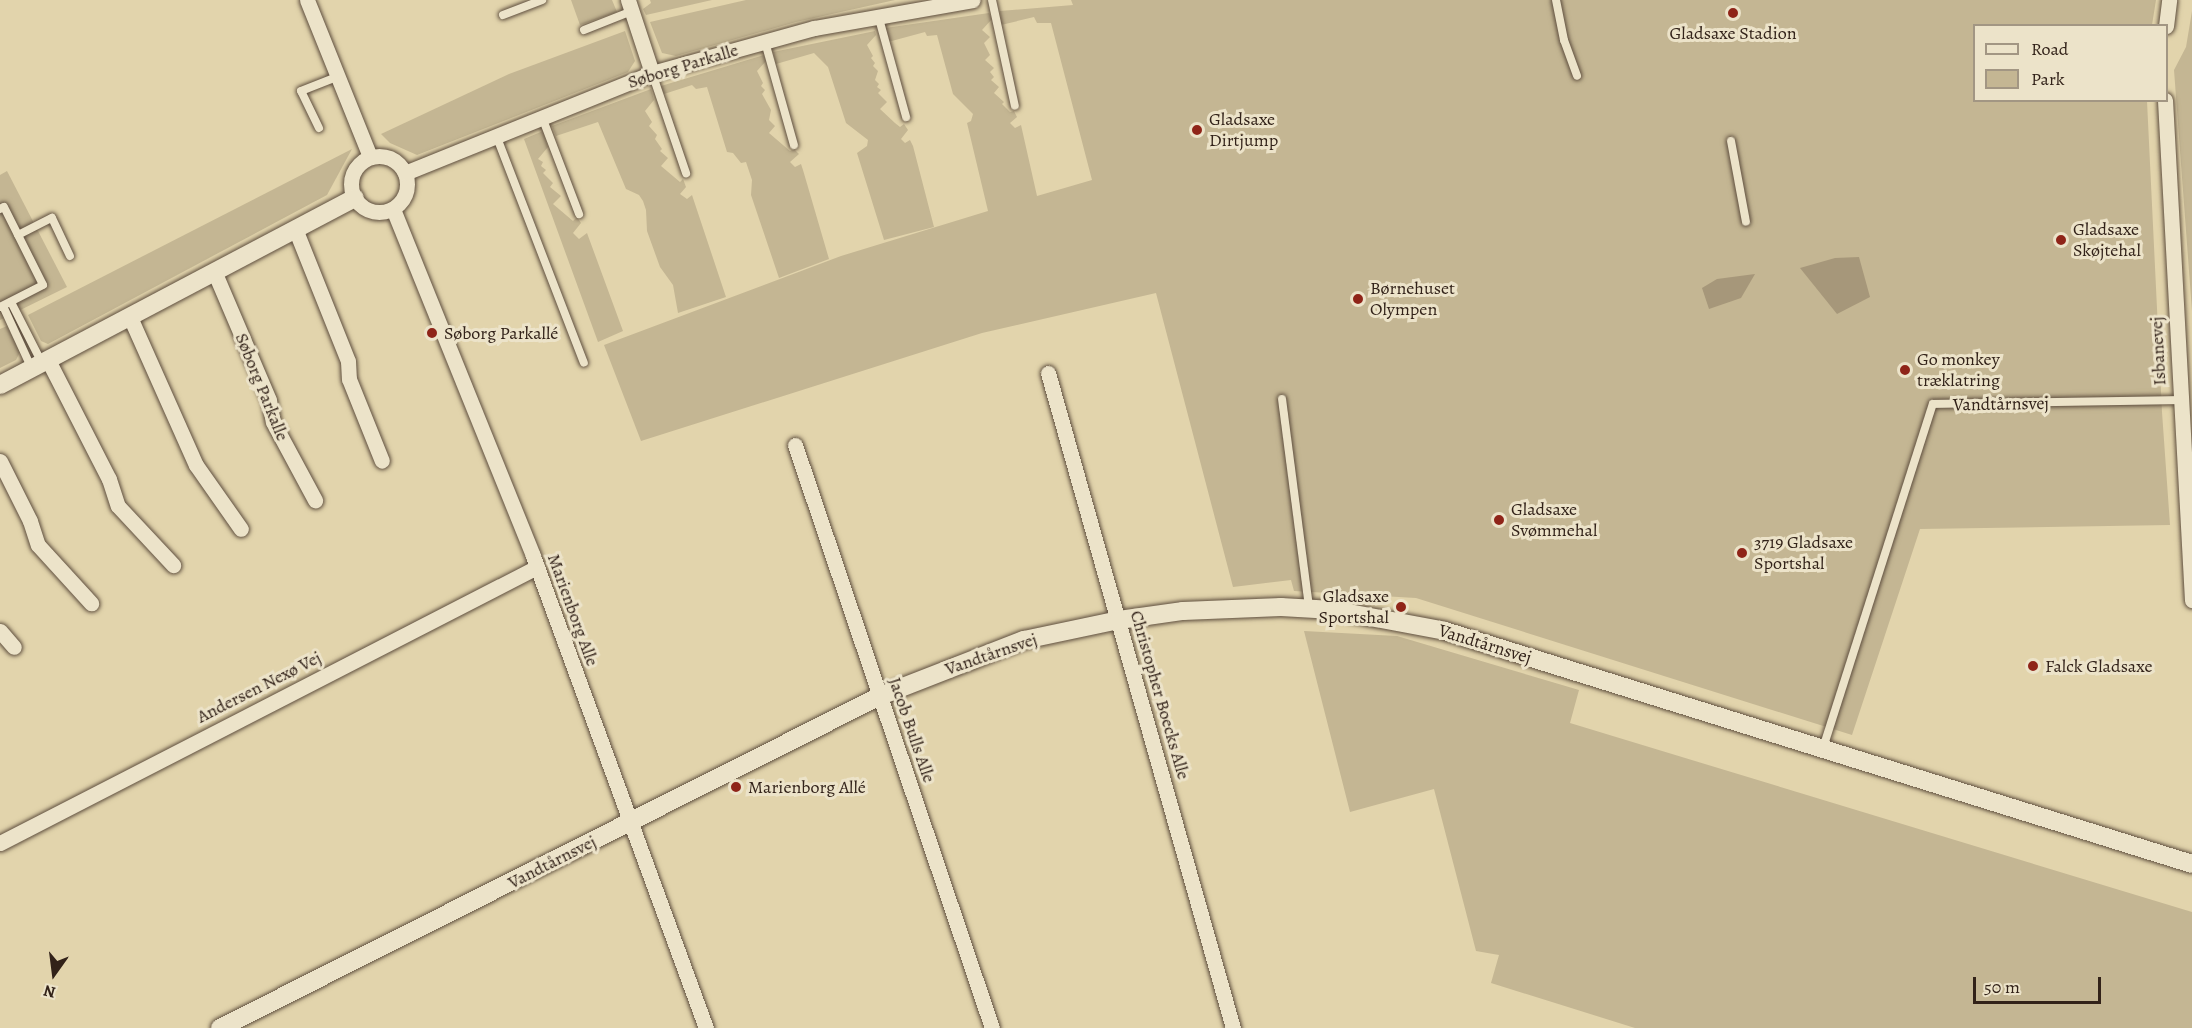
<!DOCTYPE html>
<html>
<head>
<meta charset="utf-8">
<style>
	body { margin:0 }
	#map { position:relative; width:2192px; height:1028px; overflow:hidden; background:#e2d4ac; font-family:Alegreya,serif }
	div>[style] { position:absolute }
	.green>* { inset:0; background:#c4b693 }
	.water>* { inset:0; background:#a6977a }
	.roads { filter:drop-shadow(0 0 2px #5e4e3e) drop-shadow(0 0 2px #5e4e3e) }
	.service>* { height:8px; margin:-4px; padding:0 4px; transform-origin:4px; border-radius:4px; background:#ece3c9 }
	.minor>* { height:15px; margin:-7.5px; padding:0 7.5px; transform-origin:7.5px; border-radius:7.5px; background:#ece3c9 }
	.minor>.ring { margin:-7.5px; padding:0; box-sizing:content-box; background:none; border:15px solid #ece3c9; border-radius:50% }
	.tertiary>* { height:18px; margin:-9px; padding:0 9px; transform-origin:9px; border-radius:9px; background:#ece3c9 }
	.dots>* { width:16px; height:16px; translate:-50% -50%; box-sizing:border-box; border:3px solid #ece3c9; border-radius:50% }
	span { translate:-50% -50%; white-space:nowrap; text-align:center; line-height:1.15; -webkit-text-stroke:6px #ece3c9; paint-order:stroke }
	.poi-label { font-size:18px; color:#322219 }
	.left { translate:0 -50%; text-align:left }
	.right { translate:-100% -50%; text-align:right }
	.street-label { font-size:18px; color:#322219 }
	.legend { position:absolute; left:1973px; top:24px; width:195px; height:78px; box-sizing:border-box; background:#ece3c9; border:2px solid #a29683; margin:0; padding:8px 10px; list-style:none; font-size:18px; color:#322219 }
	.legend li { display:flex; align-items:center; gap:12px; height:30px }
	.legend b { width:30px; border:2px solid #a29683 }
	.north { position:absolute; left:24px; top:944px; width:60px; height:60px; -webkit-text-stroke:4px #ece3c9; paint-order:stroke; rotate:194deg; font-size:16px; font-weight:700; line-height:24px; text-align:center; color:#322219 }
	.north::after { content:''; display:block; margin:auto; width:21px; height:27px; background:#322219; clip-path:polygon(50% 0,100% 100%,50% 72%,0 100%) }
	.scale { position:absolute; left:1973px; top:977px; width:128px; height:27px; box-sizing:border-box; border:3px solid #322219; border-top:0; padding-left:8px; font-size:18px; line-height:21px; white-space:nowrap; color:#322219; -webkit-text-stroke:4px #ece3c9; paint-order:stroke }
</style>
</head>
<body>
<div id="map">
	<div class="green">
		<i style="clip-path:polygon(571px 0,612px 0,617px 12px,580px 25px)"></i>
		<i style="clip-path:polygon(650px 0,712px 0,646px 15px,643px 9px,651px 3px)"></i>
		<i style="clip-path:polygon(746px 0,895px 0,796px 22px,676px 56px,662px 53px,650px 22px)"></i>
		<i style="clip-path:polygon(1071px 0,2156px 0,2152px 25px,1974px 26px,1974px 100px,2147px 101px,2162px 412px,2170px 525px,1920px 529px,1852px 735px,1416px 598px,1294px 591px,1291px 580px,1233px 587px,1156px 293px,982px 333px,641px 441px,604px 345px,841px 256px,988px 211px,967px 123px,971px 121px,973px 114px,953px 94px,937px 35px,927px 36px,925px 32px,888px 42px,885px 28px,989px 13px,992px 19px,982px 30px,990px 37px,984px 43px,990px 55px,985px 60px,994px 68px,990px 72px,994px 77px,991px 80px,999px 87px,994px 93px,1004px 102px,1002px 104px,1010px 112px,1014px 111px,1017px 117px,1010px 123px,1015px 128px,1021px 125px,1037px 196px,1092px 180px,1051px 23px,1037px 23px,1034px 17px,1001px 25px,1000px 11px,1073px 5px)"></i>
		<i style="clip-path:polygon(2192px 11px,2192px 311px,2174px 70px,2186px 47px)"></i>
		<i style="clip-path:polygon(625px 31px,635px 61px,628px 72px,417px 155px,390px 143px,381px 134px,509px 74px)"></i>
		<i style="clip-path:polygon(875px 31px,876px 35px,867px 45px,873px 56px,871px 58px,875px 63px,873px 66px,878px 71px,875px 80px,879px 84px,877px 87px,881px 90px,878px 93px,887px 102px,880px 109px,895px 123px,900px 127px,904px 124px,908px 130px,901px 139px,905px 143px,910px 140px,913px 146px,934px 227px,884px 240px,857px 153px,867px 146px,868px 140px,846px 123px,828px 67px,814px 53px,776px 64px,773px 52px)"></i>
		<i style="clip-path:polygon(764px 55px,766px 61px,757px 71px,763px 83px,761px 86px,765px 90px,762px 94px,771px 110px,769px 120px,775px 126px,769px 133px,790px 151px,794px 149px,799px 154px,790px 162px,795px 167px,801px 164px,803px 170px,829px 259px,779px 278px,751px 195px,752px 180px,746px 162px,741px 163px,733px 153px,727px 152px,707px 87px,696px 89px,692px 85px,664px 94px,661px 86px)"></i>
		<i style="clip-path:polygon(651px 89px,654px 100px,645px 111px,652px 122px,649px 126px,657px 135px,655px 139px,662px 149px,660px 151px,668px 158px,661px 166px,680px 182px,683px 179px,686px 187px,680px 194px,687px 199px,692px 195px,726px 297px,678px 313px,673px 285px,660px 267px,647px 231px,646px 210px,643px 201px,639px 195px,626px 189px,598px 122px,556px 136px,552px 126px)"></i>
		<i style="clip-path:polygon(543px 131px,548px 147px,538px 159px,543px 162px,541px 166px,546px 170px,543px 173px,553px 183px,550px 187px,561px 196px,553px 204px,573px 221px,577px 217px,581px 223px,573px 233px,579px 239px,587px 233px,623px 331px,598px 342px,524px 139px)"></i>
		<i style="clip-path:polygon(352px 149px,327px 195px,48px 344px,41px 341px,28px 315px)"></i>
		<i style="clip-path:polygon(7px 171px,67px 287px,0 320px,0 175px)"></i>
		<i style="clip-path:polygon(7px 326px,20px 352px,16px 360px,0 368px,0 329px)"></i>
		<i style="clip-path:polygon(1304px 631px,1397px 636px,1579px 690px,1570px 723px,2192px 912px,2192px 1028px,1635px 1028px,1491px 983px,1499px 955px,1476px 951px,1434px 789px,1350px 812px)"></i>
	</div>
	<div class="water">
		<i style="clip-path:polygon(1859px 257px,1870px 297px,1837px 314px,1800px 268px,1835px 258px)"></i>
		<i style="clip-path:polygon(1755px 274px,1741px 298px,1709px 309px,1702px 288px,1717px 279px)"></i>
	</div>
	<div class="roads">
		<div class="service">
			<i style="left:992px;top:0;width:108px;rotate:77.8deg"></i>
			<i style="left:1556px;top:0;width:41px;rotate:78.7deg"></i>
			<i style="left:1564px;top:40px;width:38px;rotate:70deg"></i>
			<i style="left:503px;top:15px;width:42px;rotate:-21deg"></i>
			<i style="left:878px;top:15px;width:106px;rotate:74.6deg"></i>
			<i style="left:584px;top:30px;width:52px;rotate:-21.6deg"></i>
			<i style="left:765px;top:42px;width:107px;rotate:74.3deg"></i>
			<i style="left:652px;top:73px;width:106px;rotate:71.2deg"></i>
			<i style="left:542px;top:117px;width:104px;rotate:69.1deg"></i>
			<i style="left:319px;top:128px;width:41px;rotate:-115.9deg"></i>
			<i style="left:301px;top:91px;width:41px;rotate:-21.5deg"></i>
			<i style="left:496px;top:135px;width:244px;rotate:68.9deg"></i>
			<i style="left:1731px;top:141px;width:82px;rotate:79.5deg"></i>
			<i style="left:0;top:209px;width:4px;rotate:-27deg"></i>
			<i style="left:4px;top:207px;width:87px;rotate:63.4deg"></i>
			<i style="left:43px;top:285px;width:48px;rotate:152.9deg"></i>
			<i style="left:18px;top:235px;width:38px;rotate:-27deg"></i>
			<i style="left:52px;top:218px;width:42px;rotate:64.7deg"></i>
			<i style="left:11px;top:302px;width:68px;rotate:63.1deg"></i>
			<i style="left:3px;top:306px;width:67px;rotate:65.3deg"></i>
			<i style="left:1282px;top:399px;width:211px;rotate:82.6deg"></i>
			<i style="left:1823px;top:748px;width:361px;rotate:-72.3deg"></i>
			<i style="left:1933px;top:404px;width:247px;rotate:-0.9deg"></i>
		</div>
		<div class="minor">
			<i style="left:307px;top:0;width:169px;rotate:68.1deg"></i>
			<i style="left:628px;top:0;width:77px;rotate:71.8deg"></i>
			<i style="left:2166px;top:26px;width:26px;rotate:-83deg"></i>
			<i style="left:2165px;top:100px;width:501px;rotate:86.91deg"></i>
			<i class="ring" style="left:351px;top:156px;width:41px;height:41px"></i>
			<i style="left:405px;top:173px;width:266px;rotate:-22deg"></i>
			<i style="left:652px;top:73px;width:168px;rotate:-15.5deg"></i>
			<i style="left:814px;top:28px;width:161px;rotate:-10deg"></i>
			<i style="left:393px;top:209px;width:374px;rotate:68deg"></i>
			<i style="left:533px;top:556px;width:503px;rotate:69.87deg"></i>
			<i style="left:296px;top:231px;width:140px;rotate:68.2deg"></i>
			<i style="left:348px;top:361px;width:18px;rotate:87deg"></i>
			<i style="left:349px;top:379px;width:88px;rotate:68.1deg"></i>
			<i style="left:214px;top:271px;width:140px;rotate:66.9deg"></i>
			<i style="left:269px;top:400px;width:22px;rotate:80deg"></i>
			<i style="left:273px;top:422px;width:89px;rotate:61.7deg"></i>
			<i style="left:130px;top:317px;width:162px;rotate:66deg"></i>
			<i style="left:196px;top:465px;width:78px;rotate:54.9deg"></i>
			<i style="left:48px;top:360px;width:134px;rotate:62.9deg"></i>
			<i style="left:109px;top:479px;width:28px;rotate:72deg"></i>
			<i style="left:118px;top:506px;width:81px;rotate:47deg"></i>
			<i style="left:1048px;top:373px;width:681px;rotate:74.23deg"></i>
			<i style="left:795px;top:445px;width:615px;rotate:71.33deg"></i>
			<i style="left:0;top:461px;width:67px;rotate:63.4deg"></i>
			<i style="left:30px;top:521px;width:25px;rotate:72deg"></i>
			<i style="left:38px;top:545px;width:79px;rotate:47.6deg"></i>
			<i style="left:0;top:631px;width:21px;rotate:49deg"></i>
			<i style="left:0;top:843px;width:604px;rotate:-27.2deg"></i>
		</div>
		<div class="tertiary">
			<i style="left:0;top:385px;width:401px;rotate:-27.8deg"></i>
			<i style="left:220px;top:1028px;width:739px;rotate:-26.7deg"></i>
			<i style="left:880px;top:696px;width:155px;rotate:-21.3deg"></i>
			<i style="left:1024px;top:640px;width:97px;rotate:-11.9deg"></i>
			<i style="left:1119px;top:620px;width:65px;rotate:-8deg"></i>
			<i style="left:1183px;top:611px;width:98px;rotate:-2.3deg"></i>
			<i style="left:1281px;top:607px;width:52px;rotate:3.3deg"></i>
			<i style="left:1333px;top:610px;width:114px;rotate:10.6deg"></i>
			<i style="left:1445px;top:631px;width:782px;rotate:17.32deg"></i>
		</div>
	</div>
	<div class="dots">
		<i style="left:1733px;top:13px;background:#8f2418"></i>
		<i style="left:1197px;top:130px;background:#8f2418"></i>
		<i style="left:2061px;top:240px;background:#8f2418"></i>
		<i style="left:1358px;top:299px;background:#8f2418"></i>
		<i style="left:432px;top:333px;background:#8f2418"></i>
		<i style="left:1905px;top:370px;background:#8f2418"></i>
		<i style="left:1499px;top:520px;background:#8f2418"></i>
		<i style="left:1742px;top:553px;background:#8f2418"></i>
		<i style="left:1401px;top:607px;background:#8f2418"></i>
		<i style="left:2033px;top:666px;background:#8f2418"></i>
		<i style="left:736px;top:787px;background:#8f2418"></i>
	</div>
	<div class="poi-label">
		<span style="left:1733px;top:33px">Gladsaxe Stadion</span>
		<span class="left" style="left:1209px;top:130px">Gladsaxe<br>Dirtjump</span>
		<span class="left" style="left:2073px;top:240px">Gladsaxe<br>Skøjtehal</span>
		<span class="left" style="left:1370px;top:299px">Børnehuset<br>Olympen</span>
		<span class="left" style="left:444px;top:333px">Søborg Parkallé</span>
		<span class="left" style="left:1917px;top:370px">Go monkey<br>træklatring</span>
		<span class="left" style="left:1511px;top:520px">Gladsaxe<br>Svømmehal</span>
		<span class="left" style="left:1754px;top:553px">3719 Gladsaxe<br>Sportshal</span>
		<span class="right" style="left:1389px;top:607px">Gladsaxe<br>Sportshal</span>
		<span class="left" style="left:2045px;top:666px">Falck Gladsaxe</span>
		<span class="left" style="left:748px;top:787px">Marienborg Allé</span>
	</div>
	<div class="street-label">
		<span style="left:683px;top:66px;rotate:-17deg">Søborg Parkalle</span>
		<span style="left:2158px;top:351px;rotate:-93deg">Isbanevej</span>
		<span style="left:262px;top:387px;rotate:68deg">Søborg Parkalle</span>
		<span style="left:2001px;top:404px;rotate:-1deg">Vandtårnsvej</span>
		<span style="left:573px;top:610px;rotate:70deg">Marienborg Alle</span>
		<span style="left:1485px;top:644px;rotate:17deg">Vandtårnsvej</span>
		<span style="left:991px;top:654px;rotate:-19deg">Vandtårnsvej</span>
		<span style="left:259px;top:687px;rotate:-27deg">Andersen Nexø Vej</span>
		<span style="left:1160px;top:695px;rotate:74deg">Christopher Boecks Alle</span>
		<span style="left:912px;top:730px;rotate:71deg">Jacob Bulls Alle</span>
		<span style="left:552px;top:862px;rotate:-27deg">Vandtårnsvej</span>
	</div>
	<ul class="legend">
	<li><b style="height:8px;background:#ece3c9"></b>Road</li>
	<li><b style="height:16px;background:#c4b693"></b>Park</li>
	</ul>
	<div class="north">N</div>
	<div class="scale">50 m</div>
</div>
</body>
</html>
